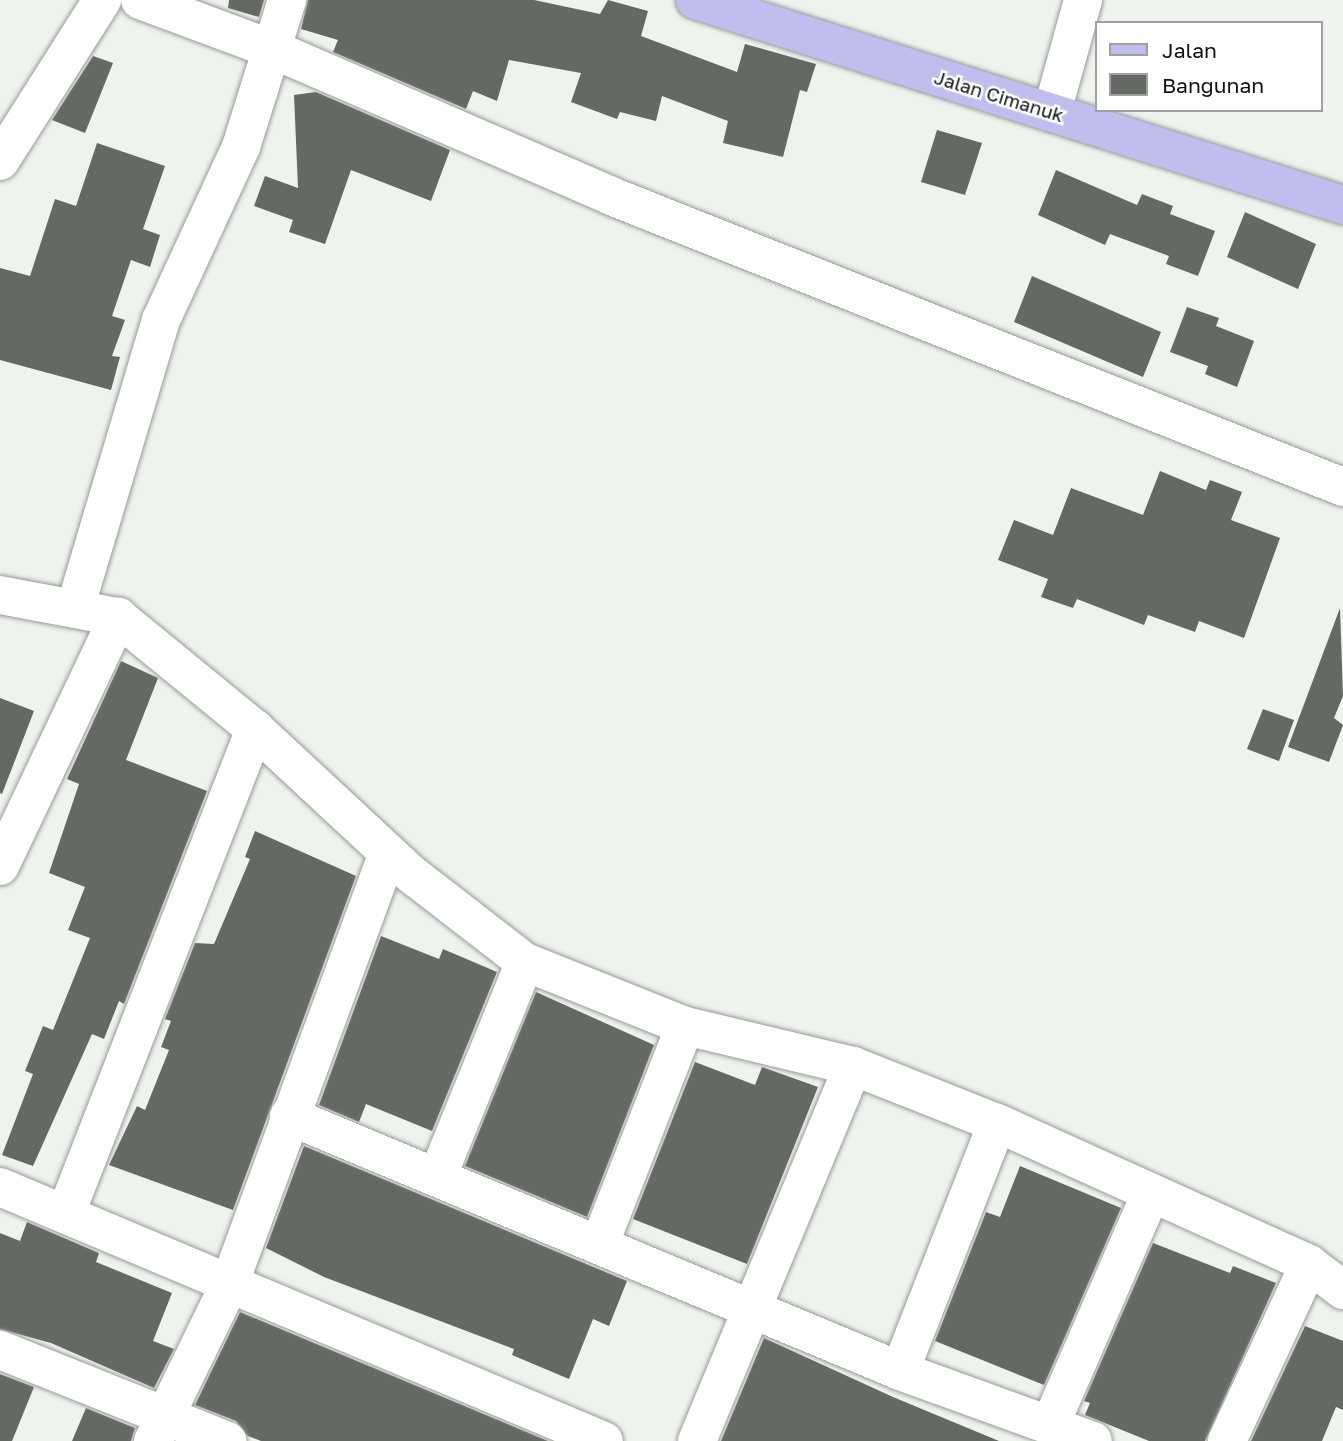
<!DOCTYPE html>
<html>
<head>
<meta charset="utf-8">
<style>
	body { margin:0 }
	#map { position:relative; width:1343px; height:1441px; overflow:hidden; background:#eef3ed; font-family:"Golos Text",sans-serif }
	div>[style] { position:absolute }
	.building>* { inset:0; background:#646963 }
	.roads { filter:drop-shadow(0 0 2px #969b96) drop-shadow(0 0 2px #969b96) }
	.street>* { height:38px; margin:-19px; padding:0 19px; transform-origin:19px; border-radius:19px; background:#fff }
	.primary>* { height:38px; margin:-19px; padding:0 19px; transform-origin:19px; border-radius:19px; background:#bfbeee }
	span { translate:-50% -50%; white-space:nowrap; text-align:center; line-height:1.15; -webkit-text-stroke:5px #fff; paint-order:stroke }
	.street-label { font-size:19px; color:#0f110f }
	.legend { position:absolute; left:1095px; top:21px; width:228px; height:91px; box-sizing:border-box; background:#fff; border:2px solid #9fa09f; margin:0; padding:9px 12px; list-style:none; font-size:21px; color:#0f110f }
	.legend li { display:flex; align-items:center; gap:14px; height:35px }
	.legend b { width:35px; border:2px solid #9fa09f }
</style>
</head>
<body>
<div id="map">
	<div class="building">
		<i style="clip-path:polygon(229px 0,264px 0,259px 17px,228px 8px)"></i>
		<i style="clip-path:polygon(308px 0,534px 0,600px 14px,608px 0,648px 11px,641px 36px,737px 72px,745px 44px,816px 64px,807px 92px,800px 90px,783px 157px,723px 143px,728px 121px,662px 96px,656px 121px,620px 112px,617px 119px,571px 102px,581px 73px,509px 60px,497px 101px,473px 91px,466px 109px,333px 52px,338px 40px,301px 29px)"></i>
		<i style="clip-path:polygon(93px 56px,113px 63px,85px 133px,52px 120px)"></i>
		<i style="clip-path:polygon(316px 92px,450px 150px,431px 201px,351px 170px,325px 244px,289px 232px,293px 220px,254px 206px,265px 176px,298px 188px,294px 95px)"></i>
		<i style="clip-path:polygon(937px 130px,982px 143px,965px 195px,921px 182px)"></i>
		<i style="clip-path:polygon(97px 143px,165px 166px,143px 229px,160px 235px,150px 267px,131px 260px,112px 316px,125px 320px,112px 356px,120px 357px,111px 390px,0 360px,0 268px,30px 276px,55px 199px,76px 206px)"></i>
		<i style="clip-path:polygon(1056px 170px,1137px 205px,1142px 194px,1173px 206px,1170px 214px,1215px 231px,1198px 276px,1166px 264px,1169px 256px,1110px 234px,1105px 245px,1038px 215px)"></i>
		<i style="clip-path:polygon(1245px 212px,1316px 244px,1298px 289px,1227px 257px)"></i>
		<i style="clip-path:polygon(1032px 276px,1161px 332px,1143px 377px,1014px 322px)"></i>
		<i style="clip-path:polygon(1187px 307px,1219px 318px,1216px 326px,1254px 341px,1237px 387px,1205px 374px,1208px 366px,1170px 352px)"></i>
		<i style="clip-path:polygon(1160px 471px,1206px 490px,1210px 480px,1242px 492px,1231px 520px,1280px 538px,1244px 638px,1199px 621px,1195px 632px,1148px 615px,1144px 625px,1077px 599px,1073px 608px,1041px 597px,1048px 579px,998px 560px,1014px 520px,1053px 535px,1071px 488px,1143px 515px)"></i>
		<i style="clip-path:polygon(1340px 608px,1343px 696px,1334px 718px,1343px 725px,1329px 762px,1288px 747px)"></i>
		<i style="clip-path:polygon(121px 661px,158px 678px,126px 760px,207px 791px,124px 1004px,119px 1001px,104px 1039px,92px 1034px,33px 1166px,2px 1155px,33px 1074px,25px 1071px,43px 1026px,53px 1030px,90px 938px,68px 930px,85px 887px,49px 873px,79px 784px,67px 779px)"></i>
		<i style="clip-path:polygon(0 698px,34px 711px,2px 794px,0 793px)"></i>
		<i style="clip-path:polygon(1263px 709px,1294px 720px,1279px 761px,1247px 749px)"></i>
		<i style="clip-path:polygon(255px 831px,356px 876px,233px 1210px,109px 1165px,137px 1106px,145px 1110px,169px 1050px,161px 1047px,171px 1021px,165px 1019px,195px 943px,214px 944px,250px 859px,245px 857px)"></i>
		<i style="clip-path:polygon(381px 936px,439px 959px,443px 949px,497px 972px,432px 1131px,366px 1104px,359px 1122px,319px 1105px)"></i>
		<i style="clip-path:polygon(536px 992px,654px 1045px,587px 1217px,465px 1166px)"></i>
		<i style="clip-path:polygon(695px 1062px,755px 1085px,762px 1067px,818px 1087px,747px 1264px,633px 1219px)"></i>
		<i style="clip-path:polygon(304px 1146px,627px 1281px,609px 1326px,593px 1319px,569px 1379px,512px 1355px,514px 1349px,324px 1277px,266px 1248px)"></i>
		<i style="clip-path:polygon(1020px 1166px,1121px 1208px,1044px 1385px,935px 1341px,986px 1212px,1000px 1217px)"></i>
		<i style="clip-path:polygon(27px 1222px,99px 1253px,96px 1262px,172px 1293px,153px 1341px,174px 1349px,154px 1388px,51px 1343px,0 1329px,0 1233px,20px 1241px)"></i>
		<i style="clip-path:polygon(1153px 1243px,1230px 1273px,1233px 1266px,1276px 1283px,1205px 1441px,1149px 1441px,1085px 1415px,1090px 1403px,1084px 1401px)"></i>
		<i style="clip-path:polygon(240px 1312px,548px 1441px,261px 1441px,248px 1436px,236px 1421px,195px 1405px)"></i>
		<i style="clip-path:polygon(1305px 1326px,1343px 1341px,1343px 1410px,1336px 1407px,1322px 1441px,1251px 1441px)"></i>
		<i style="clip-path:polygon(764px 1338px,893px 1397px,999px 1441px,721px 1441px)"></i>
		<i style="clip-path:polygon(0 1374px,34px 1387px,12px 1441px,0 1441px)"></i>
		<i style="clip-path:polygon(86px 1408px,135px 1428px,131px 1441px,72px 1441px)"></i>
	</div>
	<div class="roads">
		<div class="street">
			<i style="left:140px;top:0;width:141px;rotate:20.4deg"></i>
			<i style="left:272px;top:49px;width:369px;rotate:23.4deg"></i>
			<i style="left:611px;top:196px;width:788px;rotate:21.68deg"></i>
			<i style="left:1052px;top:112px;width:116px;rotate:-74.5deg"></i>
			<i style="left:0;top:161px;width:191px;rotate:-57.6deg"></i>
			<i style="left:0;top:595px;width:120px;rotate:10.6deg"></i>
			<i style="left:118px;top:617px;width:177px;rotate:39.3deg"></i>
			<i style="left:255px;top:729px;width:213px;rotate:42.9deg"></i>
			<i style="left:411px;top:874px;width:144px;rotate:37.7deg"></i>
			<i style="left:525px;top:962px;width:172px;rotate:21.8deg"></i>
			<i style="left:685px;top:1026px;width:173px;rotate:13.4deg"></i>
			<i style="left:853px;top:1066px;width:155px;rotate:21.6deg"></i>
			<i style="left:997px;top:1123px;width:342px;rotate:24.3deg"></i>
			<i style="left:1309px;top:1264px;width:43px;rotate:37.4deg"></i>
			<i style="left:76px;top:605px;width:297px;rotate:-73.4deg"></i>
			<i style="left:161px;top:320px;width:191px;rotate:-65.2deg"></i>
			<i style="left:241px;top:147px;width:154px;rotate:-72.6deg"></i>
			<i style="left:0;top:866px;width:276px;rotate:-64.6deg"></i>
			<i style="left:289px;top:1116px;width:662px;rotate:22.65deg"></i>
			<i style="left:900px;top:1371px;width:205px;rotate:19.9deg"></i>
			<i style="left:438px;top:1175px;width:230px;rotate:-67.8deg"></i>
			<i style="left:0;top:1187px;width:655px;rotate:22.81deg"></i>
			<i style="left:66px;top:1213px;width:520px;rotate:-68.67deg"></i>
			<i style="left:600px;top:1243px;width:233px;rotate:-68.6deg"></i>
			<i style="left:0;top:1350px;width:245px;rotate:21.8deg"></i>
			<i style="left:900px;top:1371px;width:266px;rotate:-68.6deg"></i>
			<i style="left:1051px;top:1423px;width:251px;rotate:-66.5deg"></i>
			<i style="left:153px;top:1441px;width:174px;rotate:-64deg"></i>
			<i style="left:229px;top:1285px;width:460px;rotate:-69.8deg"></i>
			<i style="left:697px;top:1441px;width:406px;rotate:-67.4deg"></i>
			<i style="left:1227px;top:1441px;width:195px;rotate:-65.1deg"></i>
		</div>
		<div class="primary">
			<i style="left:695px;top:0;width:680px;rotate:17.56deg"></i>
		</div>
	</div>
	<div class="street-label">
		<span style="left:999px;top:96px;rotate:17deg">Jalan Cimanuk</span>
	</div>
	<ul class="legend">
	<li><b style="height:9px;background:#bfbeee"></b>Jalan</li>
	<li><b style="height:19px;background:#646963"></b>Bangunan</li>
	</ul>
</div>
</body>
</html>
